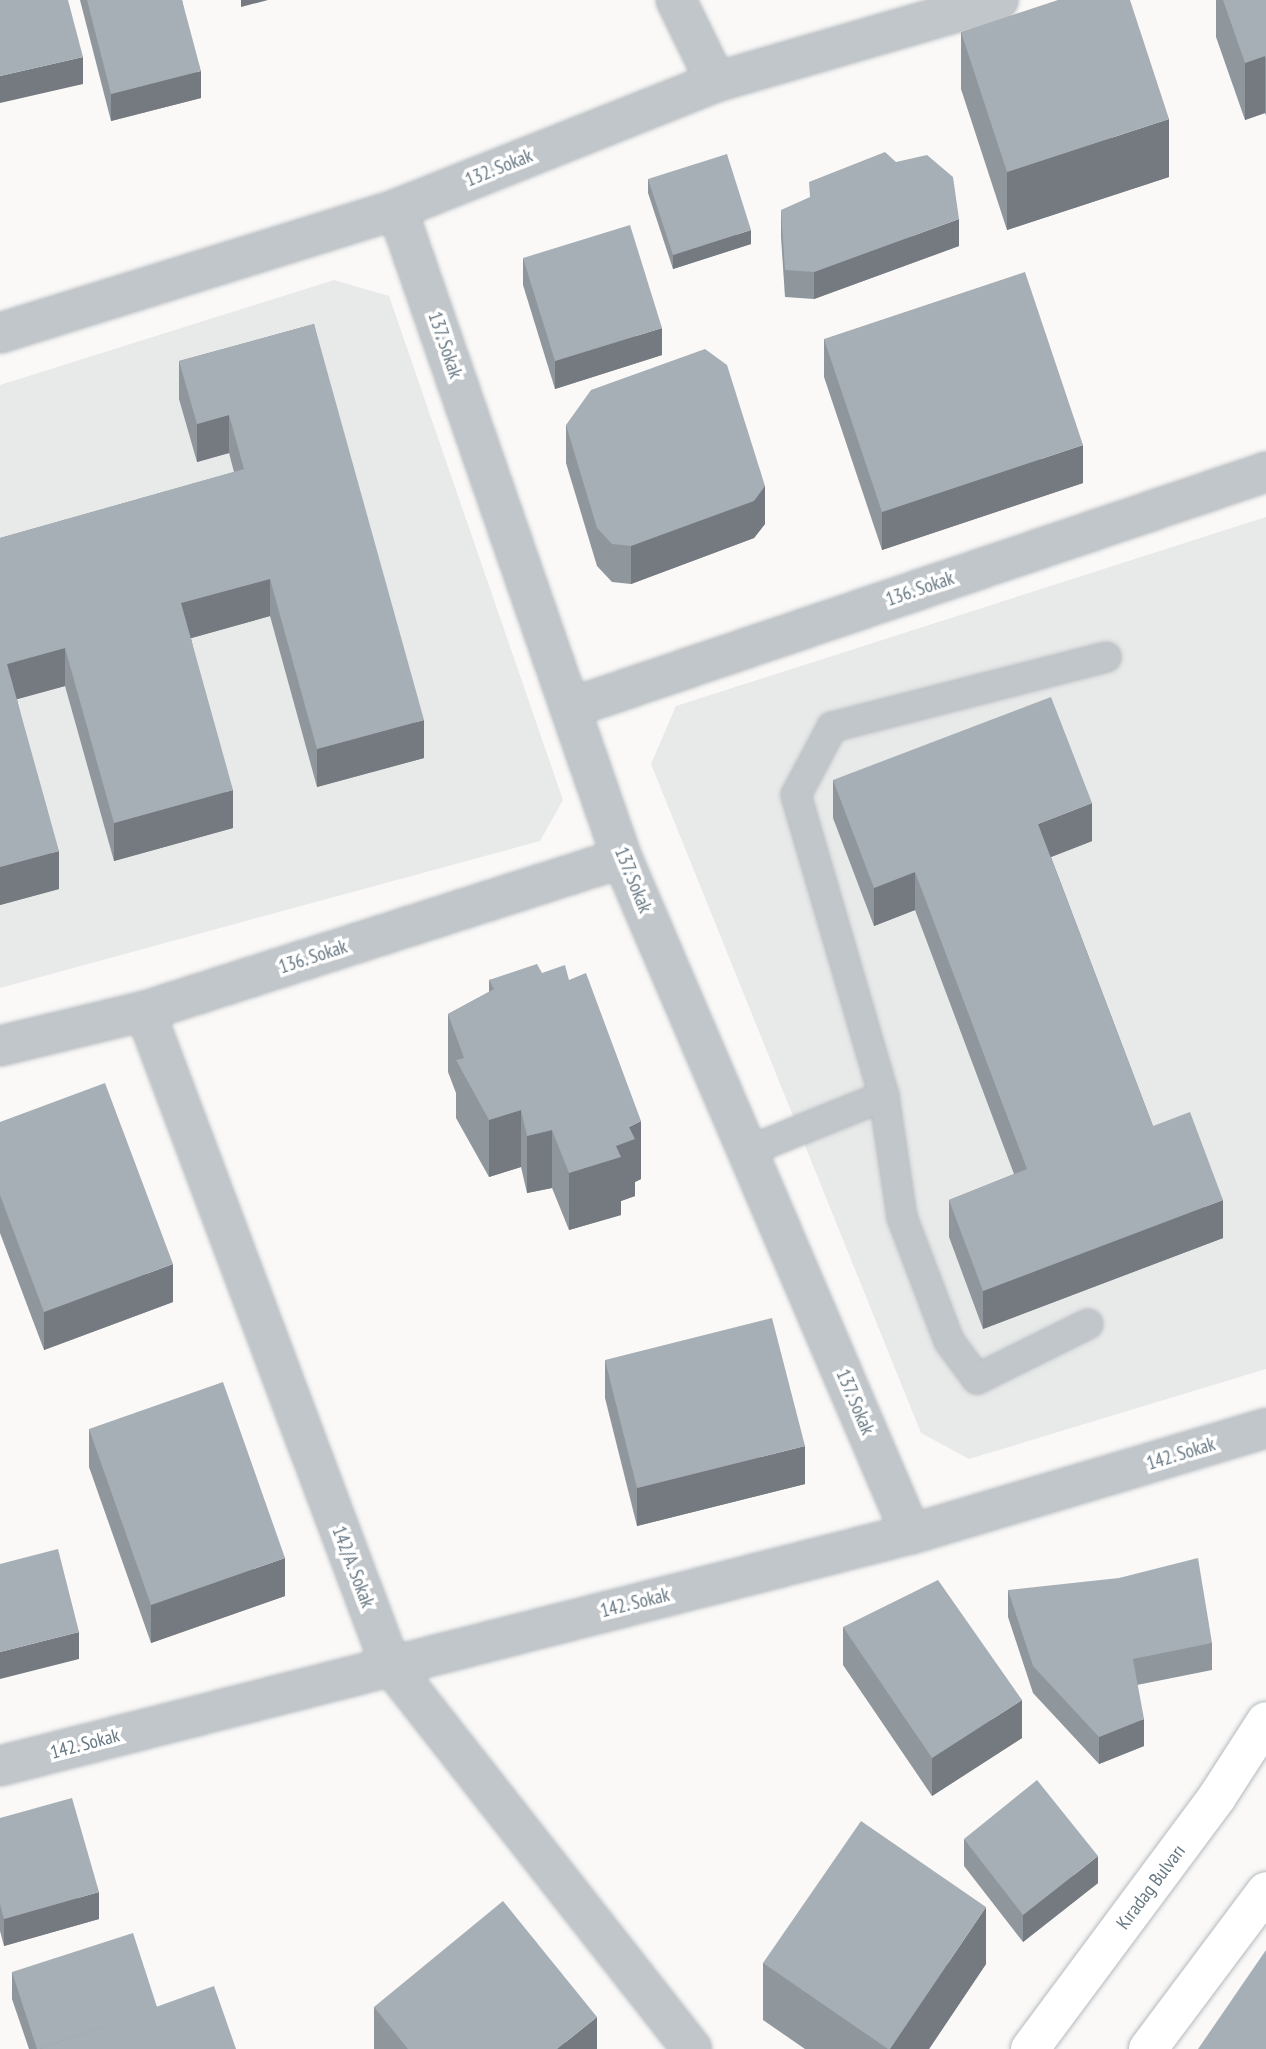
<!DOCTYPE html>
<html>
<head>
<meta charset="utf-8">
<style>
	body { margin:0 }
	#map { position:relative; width:1266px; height:2049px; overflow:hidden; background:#faf9f8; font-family:"PT Sans Narrow",sans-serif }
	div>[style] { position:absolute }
	.built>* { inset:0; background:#e8e9e9 }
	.roads { filter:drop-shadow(0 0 2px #b4babe) drop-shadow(0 0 2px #b4babe) }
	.lane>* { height:28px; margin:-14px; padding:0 14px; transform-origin:14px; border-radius:14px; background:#c1c6ca }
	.street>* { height:38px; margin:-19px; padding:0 19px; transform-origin:19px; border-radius:19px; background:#c1c6ca }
	.secondary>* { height:38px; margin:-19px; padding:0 19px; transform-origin:19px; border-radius:19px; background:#fff }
	.wall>* { inset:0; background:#8f969c }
	.shaded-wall>* { inset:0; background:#747a7f }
	.building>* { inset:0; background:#a6afb5 }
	span { translate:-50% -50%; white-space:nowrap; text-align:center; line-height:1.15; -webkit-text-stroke:7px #fff; paint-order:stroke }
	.street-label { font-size:19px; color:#667782 }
</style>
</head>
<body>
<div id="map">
	<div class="built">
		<i style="clip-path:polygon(334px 280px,389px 296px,563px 800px,540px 841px,0 988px,0 385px)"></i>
		<i style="clip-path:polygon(1266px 517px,1266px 1369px,969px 1459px,921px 1433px,651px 764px,676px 706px)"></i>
	</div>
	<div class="roads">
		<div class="lane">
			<i style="left:748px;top:1151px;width:147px;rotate:-22deg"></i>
			<i style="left:1088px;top:1324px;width:124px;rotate:153.6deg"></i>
			<i style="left:977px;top:1379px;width:47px;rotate:-126.4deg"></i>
			<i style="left:949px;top:1341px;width:133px;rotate:-110.8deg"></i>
			<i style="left:902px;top:1217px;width:122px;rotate:-98.5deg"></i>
			<i style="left:884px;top:1096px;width:314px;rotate:-106.3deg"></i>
			<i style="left:796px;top:795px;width:77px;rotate:-62.1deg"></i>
			<i style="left:832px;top:727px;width:283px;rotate:-14.3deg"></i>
		</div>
		<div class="street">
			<i style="left:676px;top:0;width:91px;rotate:64deg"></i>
			<i style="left:397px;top:209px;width:687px;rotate:70.88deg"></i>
			<i style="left:622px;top:858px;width:735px;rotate:66.85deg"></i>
			<i style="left:0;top:333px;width:416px;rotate:-17.3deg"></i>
			<i style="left:397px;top:209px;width:343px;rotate:-21.7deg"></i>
			<i style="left:716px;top:82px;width:294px;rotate:-16.2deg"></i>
			<i style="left:573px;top:707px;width:732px;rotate:-18.73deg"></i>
			<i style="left:145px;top:1011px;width:697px;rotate:69.43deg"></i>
			<i style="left:390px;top:1664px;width:489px;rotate:51.9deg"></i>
			<i style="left:0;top:1046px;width:149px;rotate:-13.6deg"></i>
			<i style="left:145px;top:1011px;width:501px;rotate:-17.78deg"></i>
			<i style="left:0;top:1766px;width:940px;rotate:-14.29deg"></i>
			<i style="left:911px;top:1534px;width:370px;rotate:-16.6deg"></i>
		</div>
		<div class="secondary">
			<i style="left:1030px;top:2049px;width:314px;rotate:-53.4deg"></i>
			<i style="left:1217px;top:1797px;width:90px;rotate:-57.2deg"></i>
			<i style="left:1148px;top:2049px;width:197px;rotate:-53.2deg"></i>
		</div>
	</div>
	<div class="wall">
		<i style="clip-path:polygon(80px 0,182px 0,201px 98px,111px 121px)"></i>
		<i style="clip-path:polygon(1216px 0,1266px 0,1266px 116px,1265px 113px,1245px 120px,1216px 37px)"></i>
		<i style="clip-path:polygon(961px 32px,1169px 177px,1007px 230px,961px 89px)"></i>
		<i style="clip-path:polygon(648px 179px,751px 244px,673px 269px,648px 193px)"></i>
		<i style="clip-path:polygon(781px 210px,959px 246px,814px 299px,785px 297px,781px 237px)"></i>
		<i style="clip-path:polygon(523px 258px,662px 355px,555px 389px,523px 285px)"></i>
		<i style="clip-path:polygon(314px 324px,424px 758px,317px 787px,270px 616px,191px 638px,233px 828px,114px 861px,65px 686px,17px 699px,59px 889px,0 905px,0 538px,234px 472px,229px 453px,197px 462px,179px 399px,179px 361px)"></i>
		<i style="clip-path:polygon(824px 339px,1083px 483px,882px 550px,824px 377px)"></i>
		<i style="clip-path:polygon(566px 425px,765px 524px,754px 538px,631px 584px,612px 582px,597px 566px,566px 463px)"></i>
		<i style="clip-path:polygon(833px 780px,1092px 841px,1051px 857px,1153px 1126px,1223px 1238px,983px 1329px,949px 1237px,949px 1200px,1014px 1174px,915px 910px,874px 926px,833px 818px)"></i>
		<i style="clip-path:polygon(542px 973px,569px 980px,641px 1179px,635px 1182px,635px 1196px,621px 1201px,621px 1215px,569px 1230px,552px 1188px,527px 1193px,521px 1167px,489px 1177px,456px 1118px,456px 1093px,448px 1072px,448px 1014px,489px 992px,489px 980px)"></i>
		<i style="clip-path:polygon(0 1122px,173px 1302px,44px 1350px,0 1233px)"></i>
		<i style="clip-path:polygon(605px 1360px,805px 1484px,637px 1526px,605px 1398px)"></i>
		<i style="clip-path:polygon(89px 1429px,285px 1596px,151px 1643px,89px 1467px)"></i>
		<i style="clip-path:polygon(1008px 1590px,1212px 1643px,1212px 1670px,1137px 1685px,1144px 1746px,1099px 1764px,1033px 1693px,1008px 1617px)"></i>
		<i style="clip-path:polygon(843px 1627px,1022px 1738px,932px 1796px,843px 1665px)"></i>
		<i style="clip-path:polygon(0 1818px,99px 1919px,4px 1946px,0 1931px)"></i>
		<i style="clip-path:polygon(964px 1839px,1098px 1883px,1023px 1942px,964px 1866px)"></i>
		<i style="clip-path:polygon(763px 1963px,986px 1964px,929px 2049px,805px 2049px,763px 2020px)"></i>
		<i style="clip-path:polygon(12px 1972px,157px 2007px,236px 2049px,29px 2049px,12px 1999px)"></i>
		<i style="clip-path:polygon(374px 2007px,597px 2049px,374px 2049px)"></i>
	</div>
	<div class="shaded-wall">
		<i style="clip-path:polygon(241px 0,268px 0,241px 7px)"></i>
		<i style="clip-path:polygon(1265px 56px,1265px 113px,1245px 120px,1245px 63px)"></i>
		<i style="clip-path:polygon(83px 57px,83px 84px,0 103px,0 76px)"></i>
		<i style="clip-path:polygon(201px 71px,201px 98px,111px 121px,111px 94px)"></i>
		<i style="clip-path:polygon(1169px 119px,1169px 177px,1007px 230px,1007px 172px)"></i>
		<i style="clip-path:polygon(959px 219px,959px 246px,814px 299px,814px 272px)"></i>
		<i style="clip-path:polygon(751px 230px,751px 244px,673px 269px,673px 255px)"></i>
		<i style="clip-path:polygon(662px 328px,662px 355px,555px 389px,555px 361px)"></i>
		<i style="clip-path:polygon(229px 415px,229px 453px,197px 462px,197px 424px)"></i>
		<i style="clip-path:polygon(1083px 445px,1083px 483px,882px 550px,882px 512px)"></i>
		<i style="clip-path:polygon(765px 486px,765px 524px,754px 538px,631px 584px,631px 546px)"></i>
		<i style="clip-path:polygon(270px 579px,270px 616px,181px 641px,181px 603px)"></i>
		<i style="clip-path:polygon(65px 648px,65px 686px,7px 702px,7px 664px)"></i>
		<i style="clip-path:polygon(424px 720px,424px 758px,317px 787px,317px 749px)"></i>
		<i style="clip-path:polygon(233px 790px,233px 828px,114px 861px,114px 823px)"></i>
		<i style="clip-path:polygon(1092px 803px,1092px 841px,1038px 862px,1038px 824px)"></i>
		<i style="clip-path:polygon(59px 851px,59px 889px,0 905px,0 867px)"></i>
		<i style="clip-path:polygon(915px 872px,915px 910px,874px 926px,874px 888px)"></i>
		<i style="clip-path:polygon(521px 1110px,521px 1167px,489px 1177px,489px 1120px)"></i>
		<i style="clip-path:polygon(641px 1121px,641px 1179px,635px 1182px,635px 1196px,621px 1201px,621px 1215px,569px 1230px,569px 1173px,616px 1146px,629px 1127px)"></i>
		<i style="clip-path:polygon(552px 1130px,552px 1188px,527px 1193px,527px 1136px)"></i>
		<i style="clip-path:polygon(1223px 1200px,1223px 1238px,983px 1329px,983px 1291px)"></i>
		<i style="clip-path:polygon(173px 1264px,173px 1302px,44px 1350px,44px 1312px)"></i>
		<i style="clip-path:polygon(805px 1446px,805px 1484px,637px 1526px,637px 1488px)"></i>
		<i style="clip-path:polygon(285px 1558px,285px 1596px,151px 1643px,151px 1605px)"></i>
		<i style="clip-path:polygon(79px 1632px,79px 1659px,0 1679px,0 1652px)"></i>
		<i style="clip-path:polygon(1022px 1700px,1022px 1738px,932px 1796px,932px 1758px)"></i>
		<i style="clip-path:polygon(1144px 1719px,1144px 1746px,1099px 1764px,1099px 1737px)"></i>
		<i style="clip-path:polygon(1098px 1856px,1098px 1883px,1023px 1942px,1023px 1915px)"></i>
		<i style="clip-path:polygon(99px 1892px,99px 1919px,4px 1946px,4px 1919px)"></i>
		<i style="clip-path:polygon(986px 1907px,986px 1964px,929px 2049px,890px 2049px)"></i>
		<i style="clip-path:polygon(597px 2017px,597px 2049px,557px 2049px)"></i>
	</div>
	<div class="building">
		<i style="clip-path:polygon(0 0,68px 0,83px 57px,0 76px)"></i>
		<i style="clip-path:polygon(87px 0,182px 0,201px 71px,111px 94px)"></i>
		<i style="clip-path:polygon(1058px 0,1130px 0,1169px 119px,1007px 172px,961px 32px)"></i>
		<i style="clip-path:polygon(1223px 0,1266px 0,1266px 59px,1265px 56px,1245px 63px)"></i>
		<i style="clip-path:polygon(885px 152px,896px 162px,927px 155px,953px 177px,959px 219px,814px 272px,785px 270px,781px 210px,810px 197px,809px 182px)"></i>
		<i style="clip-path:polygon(727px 154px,751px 230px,673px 255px,648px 179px)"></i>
		<i style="clip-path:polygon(630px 225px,662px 328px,555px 361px,523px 258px)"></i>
		<i style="clip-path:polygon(1025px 272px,1083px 445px,882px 512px,824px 339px)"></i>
		<i style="clip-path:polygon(314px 324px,424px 720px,317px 749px,270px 579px,181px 603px,233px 790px,114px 823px,65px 648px,7px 664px,59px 851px,0 867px,0 538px,244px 469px,229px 415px,197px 424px,179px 361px)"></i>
		<i style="clip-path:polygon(705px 349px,727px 365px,765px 486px,754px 501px,631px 546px,612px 544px,597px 528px,566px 425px,591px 390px)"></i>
		<i style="clip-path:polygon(1051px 697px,1092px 803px,1038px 824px,1153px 1126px,1190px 1112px,1223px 1200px,983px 1291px,949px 1200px,1027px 1169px,915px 872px,874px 888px,833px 780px)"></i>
		<i style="clip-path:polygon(537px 964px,542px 973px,565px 965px,569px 980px,586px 973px,641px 1121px,629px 1127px,635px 1139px,616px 1146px,621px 1157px,569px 1173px,552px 1130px,527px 1136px,521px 1110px,489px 1120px,456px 1060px,464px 1058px,448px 1014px,494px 989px,489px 980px)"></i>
		<i style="clip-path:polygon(105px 1083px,173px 1264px,44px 1312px,0 1195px,0 1122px)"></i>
		<i style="clip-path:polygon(772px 1318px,805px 1446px,637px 1488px,605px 1360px)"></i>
		<i style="clip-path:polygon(223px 1382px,285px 1558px,151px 1605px,89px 1429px)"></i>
		<i style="clip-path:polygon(58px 1549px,79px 1632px,0 1652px,0 1564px)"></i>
		<i style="clip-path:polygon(1198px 1558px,1212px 1643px,1133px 1659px,1144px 1719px,1099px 1737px,1033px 1666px,1008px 1590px,1119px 1578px)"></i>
		<i style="clip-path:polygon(938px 1580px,1022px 1700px,932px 1758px,843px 1627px)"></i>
		<i style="clip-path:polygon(1037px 1780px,1098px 1856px,1023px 1915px,964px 1839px)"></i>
		<i style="clip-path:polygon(72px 1798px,99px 1892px,4px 1919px,0 1904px,0 1818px)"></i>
		<i style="clip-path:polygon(861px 1821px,986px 1907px,890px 2049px,888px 2049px,763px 1963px)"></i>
		<i style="clip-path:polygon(503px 1901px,597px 2017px,557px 2049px,408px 2049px,374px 2007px)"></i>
		<i style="clip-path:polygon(133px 1933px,157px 2007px,40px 2049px,37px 2049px,12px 1972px)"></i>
		<i style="clip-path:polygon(1266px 1950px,1266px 2049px,1198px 2049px)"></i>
		<i style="clip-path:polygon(214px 1986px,236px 2049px,40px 2049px)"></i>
	</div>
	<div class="street-label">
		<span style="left:499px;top:168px;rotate:-22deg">132. Sokak</span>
		<span style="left:445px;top:345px;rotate:71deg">137. Sokak</span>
		<span style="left:920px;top:589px;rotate:-19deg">136. Sokak</span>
		<span style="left:633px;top:880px;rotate:68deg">137. Sokak</span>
		<span style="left:313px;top:957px;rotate:-18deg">136. Sokak</span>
		<span style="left:855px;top:1402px;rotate:67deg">137. Sokak</span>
		<span style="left:1181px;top:1454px;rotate:-17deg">142. Sokak</span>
		<span style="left:353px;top:1567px;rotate:69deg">142/A. Sokak</span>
		<span style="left:635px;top:1603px;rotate:-14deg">142. Sokak</span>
		<span style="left:85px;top:1744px;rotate:-15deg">142. Sokak</span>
		<span style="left:1151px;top:1887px;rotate:-53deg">Kıradag Bulvarı</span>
	</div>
</div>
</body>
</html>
